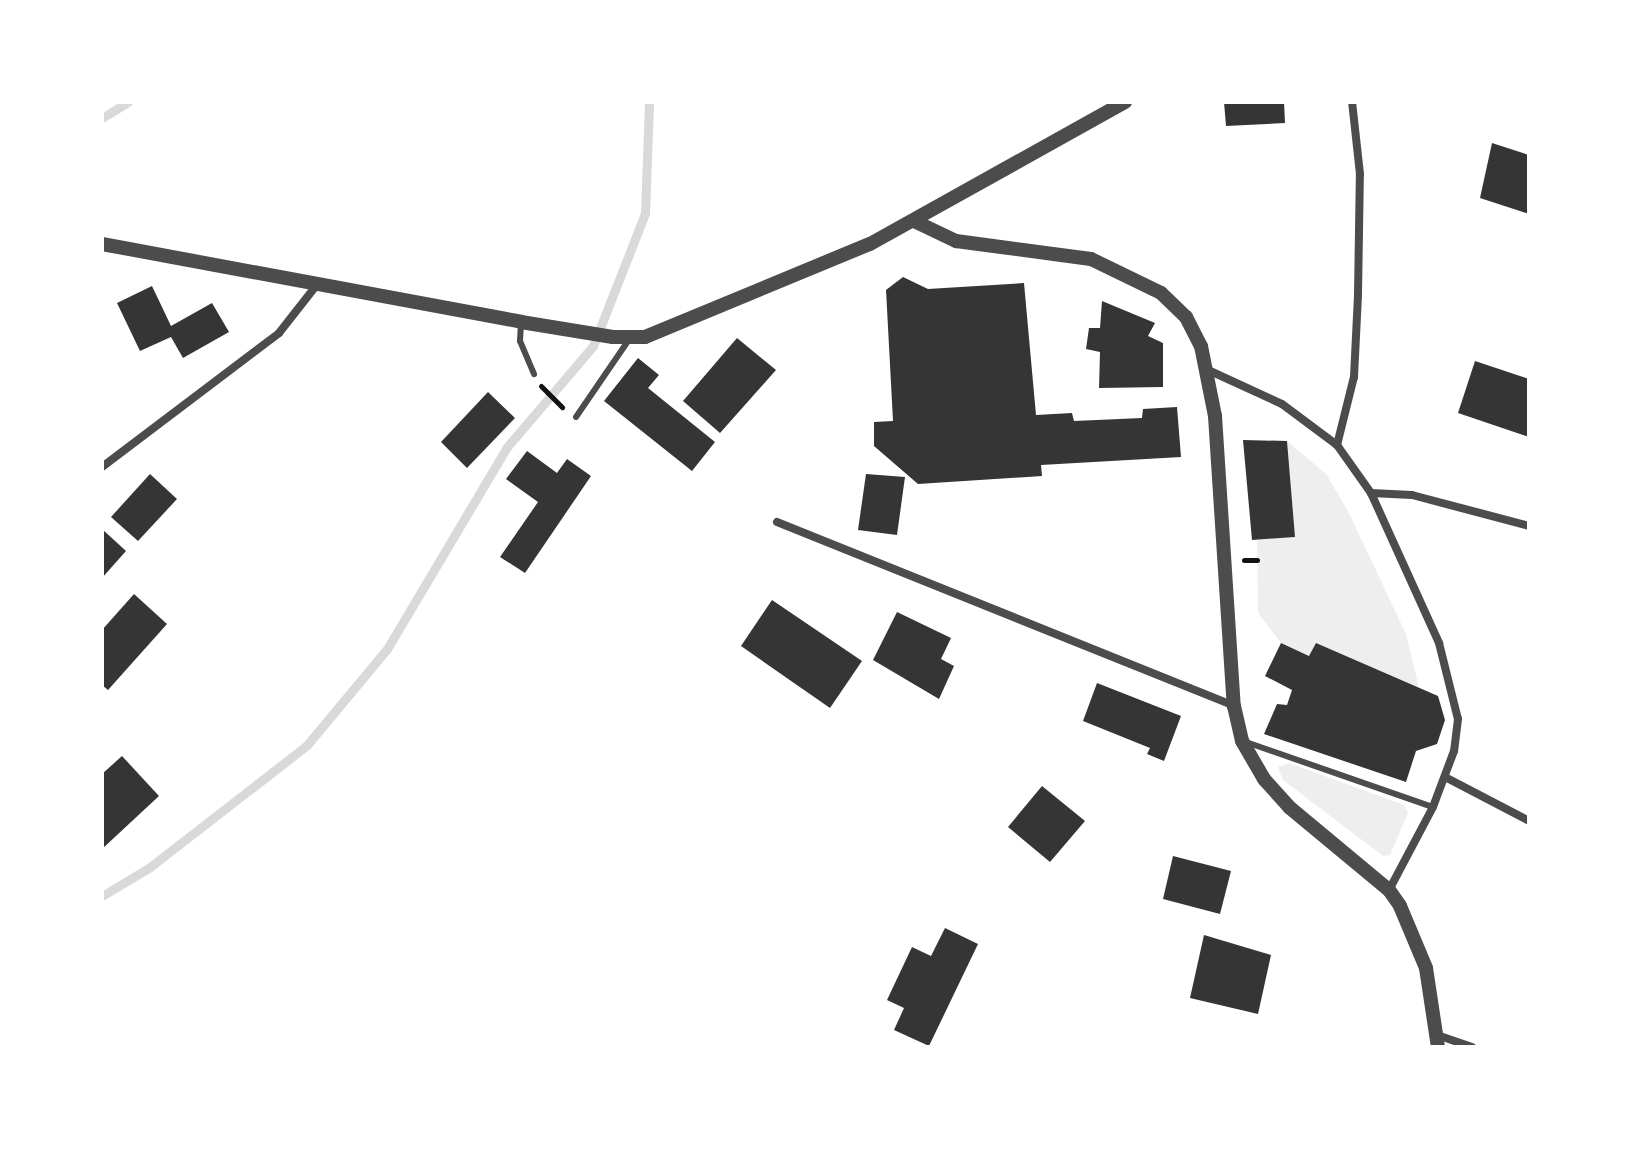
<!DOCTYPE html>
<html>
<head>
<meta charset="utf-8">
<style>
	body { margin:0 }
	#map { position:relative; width:1631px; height:1149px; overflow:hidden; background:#fff; font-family:Quicksand,sans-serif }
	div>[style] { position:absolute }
	.green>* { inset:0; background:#eee }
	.stream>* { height:9px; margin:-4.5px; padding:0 4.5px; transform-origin:4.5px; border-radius:4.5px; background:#d9d9d9 }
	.building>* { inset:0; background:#353535 }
	.path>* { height:5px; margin:-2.5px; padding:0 2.5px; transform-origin:2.5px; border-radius:2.5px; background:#111 }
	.service>* { height:6px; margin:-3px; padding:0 3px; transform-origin:3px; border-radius:3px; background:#4c4c4c }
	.minor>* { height:8px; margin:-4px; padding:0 4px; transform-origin:4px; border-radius:4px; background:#4c4c4c }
	.tertiary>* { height:14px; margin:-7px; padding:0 7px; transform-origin:7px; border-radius:7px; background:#4c4c4c }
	span { translate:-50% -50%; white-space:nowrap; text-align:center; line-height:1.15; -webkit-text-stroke:7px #fff; paint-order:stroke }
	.frame { position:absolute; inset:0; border:104px solid #fff; pointer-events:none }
</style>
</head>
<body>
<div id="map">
	<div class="green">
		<i style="clip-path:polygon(1287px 441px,1326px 474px,1348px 511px,1406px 634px,1419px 688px,1316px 644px,1309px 656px,1281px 643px,1258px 613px,1257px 540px,1295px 537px)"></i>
		<i style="clip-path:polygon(1289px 763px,1404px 805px,1408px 813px,1390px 855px,1383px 856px,1283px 780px,1278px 767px)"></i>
	</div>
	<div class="stream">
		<i style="left:102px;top:118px;width:31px;rotate:-32deg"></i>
		<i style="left:102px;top:896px;width:56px;rotate:-31.1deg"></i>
		<i style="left:150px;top:867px;width:199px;rotate:-37.8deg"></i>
		<i style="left:307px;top:745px;width:125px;rotate:-50.2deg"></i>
		<i style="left:387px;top:649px;width:235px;rotate:-59.3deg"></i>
		<i style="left:507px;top:447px;width:133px;rotate:-49.6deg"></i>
		<i style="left:593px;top:346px;width:143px;rotate:-68.6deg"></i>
		<i style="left:645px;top:213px;width:111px;rotate:-87.9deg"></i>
	</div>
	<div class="building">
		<i style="clip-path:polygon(1224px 102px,1284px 102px,1285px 123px,1226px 126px)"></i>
		<i style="clip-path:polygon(1492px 143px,1529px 155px,1529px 214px,1480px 198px)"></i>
		<i style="clip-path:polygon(903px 277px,928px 289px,1024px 283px,1036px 415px,1072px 413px,1074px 421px,1142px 418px,1143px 409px,1177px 407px,1181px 457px,1041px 465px,1042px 476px,918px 484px,874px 446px,874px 422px,893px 421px,886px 290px)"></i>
		<i style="clip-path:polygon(152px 286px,171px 326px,212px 303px,229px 332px,183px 358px,171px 337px,140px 351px,117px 303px)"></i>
		<i style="clip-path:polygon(1102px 301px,1155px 323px,1148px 336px,1163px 343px,1163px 387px,1099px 388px,1100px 352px,1086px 349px,1089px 328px,1100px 328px)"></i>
		<i style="clip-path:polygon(737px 338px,776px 370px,720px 433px,683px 401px)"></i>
		<i style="clip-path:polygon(638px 358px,659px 375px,648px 388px,715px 442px,692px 471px,604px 401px)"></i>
		<i style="clip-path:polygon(1475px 361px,1529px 379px,1529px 437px,1458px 413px)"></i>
		<i style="clip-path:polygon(488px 392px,515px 418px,467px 468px,441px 442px)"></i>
		<i style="clip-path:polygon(1243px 440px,1287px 441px,1295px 537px,1252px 540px)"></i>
		<i style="clip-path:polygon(527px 451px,557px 473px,567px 459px,591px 476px,525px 573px,500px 557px,538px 502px,506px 479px)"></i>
		<i style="clip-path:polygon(150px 474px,177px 499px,138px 541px,111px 517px)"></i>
		<i style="clip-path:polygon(866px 474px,905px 477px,897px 535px,858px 530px)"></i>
		<i style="clip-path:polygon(102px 529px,126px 551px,102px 578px)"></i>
		<i style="clip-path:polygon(134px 594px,167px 624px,108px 690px,102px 685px,102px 630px)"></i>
		<i style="clip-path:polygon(772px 600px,862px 661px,830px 708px,741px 646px)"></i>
		<i style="clip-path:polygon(897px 612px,951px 638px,941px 659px,954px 666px,939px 699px,873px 660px)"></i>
		<i style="clip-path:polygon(1281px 643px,1309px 656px,1316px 643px,1438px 696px,1445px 720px,1437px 744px,1416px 751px,1406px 782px,1264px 734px,1277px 704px,1287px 705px,1292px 690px,1265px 676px)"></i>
		<i style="clip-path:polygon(1097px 683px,1181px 716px,1164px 761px,1147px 754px,1150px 748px,1083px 721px)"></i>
		<i style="clip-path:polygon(122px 756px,159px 796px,102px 849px,102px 774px)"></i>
		<i style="clip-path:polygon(1042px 786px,1085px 821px,1050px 862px,1008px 827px)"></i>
		<i style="clip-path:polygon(1173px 856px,1231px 871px,1220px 914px,1163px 899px)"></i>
		<i style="clip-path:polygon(945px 928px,978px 944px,929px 1046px,894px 1030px,904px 1008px,887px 1000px,912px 947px,931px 956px)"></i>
		<i style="clip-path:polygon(1204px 935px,1271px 955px,1258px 1014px,1190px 998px)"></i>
	</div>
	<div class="path">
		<i style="left:541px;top:386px;width:30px;rotate:45deg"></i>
		<i style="left:1244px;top:560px;width:13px"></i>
	</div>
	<div class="service">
		<i style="left:521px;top:322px;width:19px;rotate:93deg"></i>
		<i style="left:520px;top:341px;width:36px;rotate:67deg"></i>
		<i style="left:576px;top:417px;width:96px;rotate:-55.6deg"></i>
		<i style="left:1246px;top:742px;width:198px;rotate:19.2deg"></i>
	</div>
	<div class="minor">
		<i style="left:1208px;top:370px;width:81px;rotate:24.7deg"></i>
		<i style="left:1282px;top:404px;width:69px;rotate:36.7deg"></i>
		<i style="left:1337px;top:445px;width:59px;rotate:54.7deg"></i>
		<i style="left:1371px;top:493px;width:165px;rotate:65.6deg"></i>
		<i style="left:1439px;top:643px;width:78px;rotate:76deg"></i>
		<i style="left:1458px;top:719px;width:32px;rotate:97deg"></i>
		<i style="left:1454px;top:751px;width:60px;rotate:110.6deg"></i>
		<i style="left:1433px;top:807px;width:94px;rotate:117.9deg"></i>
		<i style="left:1337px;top:445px;width:70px;rotate:-76deg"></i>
		<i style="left:1354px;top:377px;width:82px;rotate:-87.2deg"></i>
		<i style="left:1358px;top:295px;width:121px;rotate:-89.1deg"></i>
		<i style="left:1360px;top:174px;width:72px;rotate:-96.3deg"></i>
		<i style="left:102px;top:467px;width:222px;rotate:-37.1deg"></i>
		<i style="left:279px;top:333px;width:60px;rotate:-51.8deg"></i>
		<i style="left:1371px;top:493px;width:41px;rotate:2.8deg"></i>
		<i style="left:1412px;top:495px;width:121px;rotate:14.8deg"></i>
		<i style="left:777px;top:522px;width:493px;rotate:21.9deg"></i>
		<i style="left:1445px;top:777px;width:95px;rotate:27.6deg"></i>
		<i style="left:1437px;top:1035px;width:37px;rotate:19deg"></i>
	</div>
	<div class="tertiary">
		<i style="left:914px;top:221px;width:47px;rotate:25.5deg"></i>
		<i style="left:956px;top:241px;width:136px;rotate:7.6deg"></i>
		<i style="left:1091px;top:259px;width:78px;rotate:25.9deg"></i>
		<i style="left:1161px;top:293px;width:35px;rotate:44deg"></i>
		<i style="left:1186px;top:317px;width:33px;rotate:63deg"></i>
		<i style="left:1201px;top:346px;width:71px;rotate:78.7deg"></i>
		<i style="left:1215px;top:416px;width:291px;rotate:86.3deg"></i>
		<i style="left:1234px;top:706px;width:36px;rotate:77deg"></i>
		<i style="left:1242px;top:741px;width:44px;rotate:59.9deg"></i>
		<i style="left:1264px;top:779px;width:38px;rotate:48deg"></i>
		<i style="left:1289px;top:807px;width:130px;rotate:39.7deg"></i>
		<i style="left:1389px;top:890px;width:19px;rotate:55deg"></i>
		<i style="left:1400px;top:906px;width:67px;rotate:67.2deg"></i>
		<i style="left:1426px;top:968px;width:80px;rotate:81.4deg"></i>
		<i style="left:102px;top:244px;width:426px;rotate:10.5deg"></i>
		<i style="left:521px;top:322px;width:93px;rotate:9.3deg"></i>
		<i style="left:613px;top:337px;width:32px"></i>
		<i style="left:645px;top:337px;width:243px;rotate:-22.5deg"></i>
		<i style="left:870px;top:244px;width:292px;rotate:-29.1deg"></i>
	</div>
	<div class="frame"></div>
</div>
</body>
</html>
